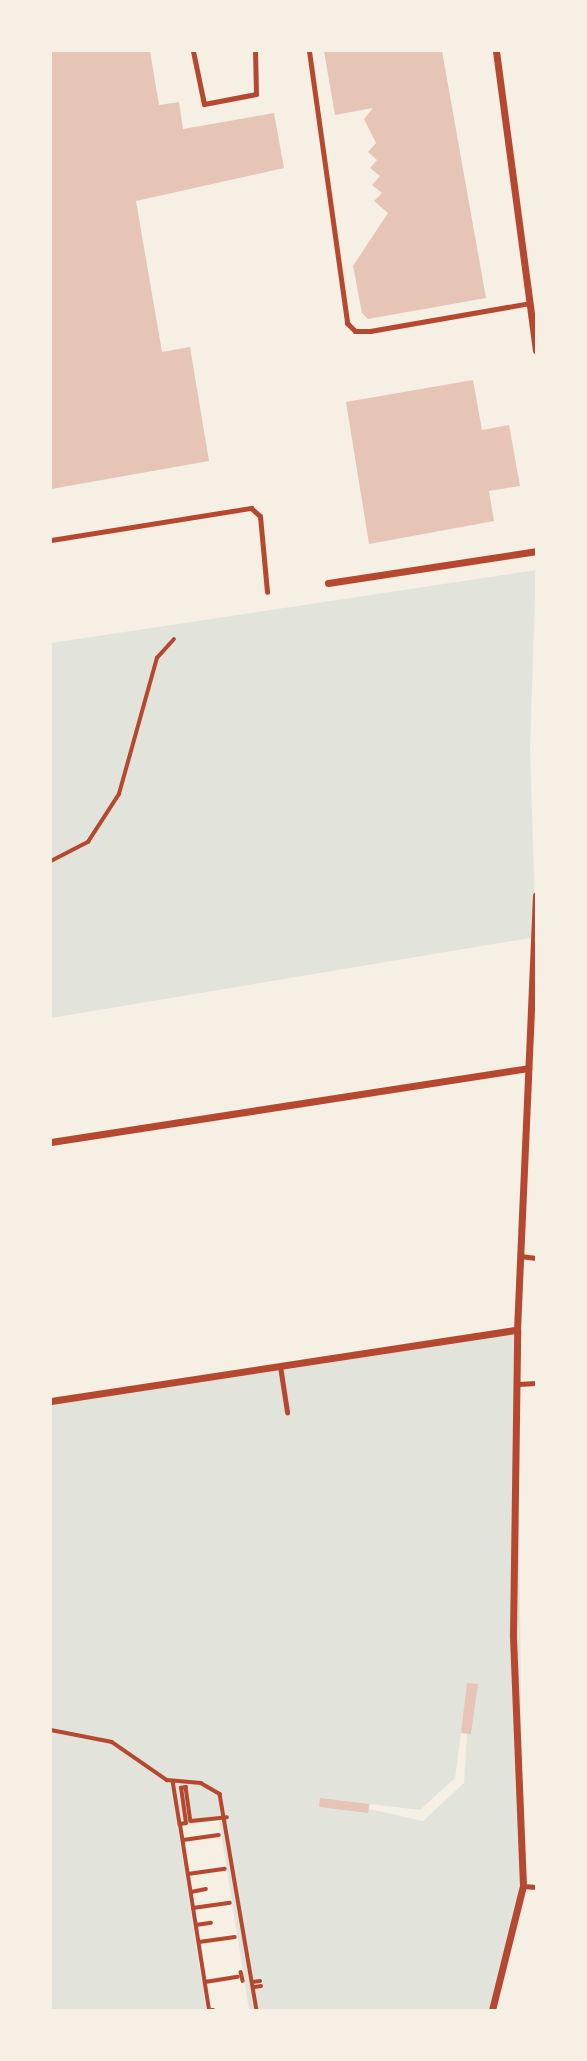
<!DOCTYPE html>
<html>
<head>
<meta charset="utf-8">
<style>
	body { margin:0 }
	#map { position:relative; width:587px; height:2061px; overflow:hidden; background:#f6efe4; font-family:Helvetica,sans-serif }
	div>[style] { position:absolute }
	.green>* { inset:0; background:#e2e4dc }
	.building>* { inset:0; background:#e6c5b7 }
	.path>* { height:3.5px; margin:-1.75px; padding:0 1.75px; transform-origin:1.75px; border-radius:1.75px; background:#b5482f }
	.service>* { height:5px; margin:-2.5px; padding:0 2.5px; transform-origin:2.5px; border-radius:2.5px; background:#b5482f }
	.minor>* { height:7px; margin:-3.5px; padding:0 3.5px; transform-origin:3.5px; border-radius:3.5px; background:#b5482f }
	span { translate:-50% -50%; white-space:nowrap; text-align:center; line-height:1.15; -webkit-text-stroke:5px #f6efe4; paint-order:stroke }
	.frame { position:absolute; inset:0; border:52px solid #f6efe4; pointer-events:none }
</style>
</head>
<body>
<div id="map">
	<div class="green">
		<i style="clip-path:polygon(536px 570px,530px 748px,536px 937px,51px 1018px,51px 643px)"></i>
		<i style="clip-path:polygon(evenodd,517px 1330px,523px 1886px,492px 2010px,249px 2010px,219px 1820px,178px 1827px,206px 2010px,51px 2010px,51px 1401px,517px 1330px,461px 1733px,467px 1734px,464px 1783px,423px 1821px,369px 1809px,370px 1804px,420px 1810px,455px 1778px,461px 1733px)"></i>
	</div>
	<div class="building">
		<i style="clip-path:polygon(51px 51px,150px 51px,159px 105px,179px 102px,183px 129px,274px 113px,284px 168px,136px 201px,162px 352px,190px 347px,209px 461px,51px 489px)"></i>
		<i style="clip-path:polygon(324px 51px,442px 51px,486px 298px,368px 319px,362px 313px,353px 266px,388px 213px,374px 201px,382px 193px,372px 185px,380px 176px,370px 168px,377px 160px,368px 152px,376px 143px,364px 119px,373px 108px,335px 115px)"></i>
		<i style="clip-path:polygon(473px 380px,482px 430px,509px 425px,520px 486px,489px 491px,494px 521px,369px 544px,346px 402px)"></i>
		<i style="clip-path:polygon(467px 1683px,478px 1684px,471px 1734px,461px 1733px)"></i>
		<i style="clip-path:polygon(320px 1798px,369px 1804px,368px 1813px,319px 1807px)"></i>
	</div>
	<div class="path">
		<i style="left:51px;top:861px;width:42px;rotate:-27.2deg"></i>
		<i style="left:88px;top:842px;width:57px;rotate:-57.1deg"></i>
		<i style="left:119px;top:794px;width:141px;rotate:-74.4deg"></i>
		<i style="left:157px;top:658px;width:25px;rotate:-48deg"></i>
		<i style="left:51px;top:1730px;width:62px;rotate:11.1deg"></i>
		<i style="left:112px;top:1742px;width:67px;rotate:34.6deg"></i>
		<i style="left:167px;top:1780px;width:34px;rotate:5deg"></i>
		<i style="left:201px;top:1783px;width:22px;rotate:30deg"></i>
		<i style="left:220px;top:1794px;width:219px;rotate:80.3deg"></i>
		<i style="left:173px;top:1781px;width:44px;rotate:80.8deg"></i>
		<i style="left:183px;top:1840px;width:36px;rotate:-8deg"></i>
		<i style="left:188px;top:1874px;width:37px;rotate:-8deg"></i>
		<i style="left:191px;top:1892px;width:15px;rotate:-11deg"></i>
		<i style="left:193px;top:1908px;width:37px;rotate:-8deg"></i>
		<i style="left:196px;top:1925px;width:15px;rotate:-8deg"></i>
		<i style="left:199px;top:1942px;width:36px;rotate:-8deg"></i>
		<i style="left:241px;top:1972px;width:9px;rotate:77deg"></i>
		<i style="left:205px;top:1982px;width:33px;rotate:-9deg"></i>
		<i style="left:253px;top:1982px;width:7px;rotate:-8deg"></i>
		<i style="left:254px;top:1987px;width:7px;rotate:-8deg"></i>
		<i style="left:209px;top:2010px;width:188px;rotate:-98.9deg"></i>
		<i style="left:180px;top:1824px;width:6px;rotate:-9deg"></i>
		<i style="left:186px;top:1823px;width:35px;rotate:-98deg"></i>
		<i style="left:181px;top:1788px;width:5px;rotate:-11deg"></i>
		<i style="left:186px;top:1787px;width:34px;rotate:82deg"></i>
		<i style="left:191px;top:1821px;width:36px;rotate:-6deg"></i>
		<i style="left:212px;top:2010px;width:1px"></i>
	</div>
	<div class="service">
		<i style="left:193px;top:51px;width:54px;rotate:78.3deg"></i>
		<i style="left:204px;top:104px;width:53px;rotate:-10.9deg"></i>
		<i style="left:256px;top:94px;width:43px;rotate:-91.3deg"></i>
		<i style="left:309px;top:51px;width:275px;rotate:82deg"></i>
		<i style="left:347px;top:323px;width:11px;rotate:45deg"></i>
		<i style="left:355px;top:331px;width:15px"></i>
		<i style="left:370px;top:331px;width:162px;rotate:-9.9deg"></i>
		<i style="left:51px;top:540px;width:203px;rotate:-9.1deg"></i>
		<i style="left:251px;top:508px;width:12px;rotate:42deg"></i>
		<i style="left:260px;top:516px;width:76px;rotate:84.7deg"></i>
		<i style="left:520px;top:1256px;width:16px;rotate:7deg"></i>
		<i style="left:280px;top:1366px;width:47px;rotate:81.3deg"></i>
		<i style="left:518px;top:1384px;width:18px;rotate:-3deg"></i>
		<i style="left:523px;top:1886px;width:13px;rotate:4deg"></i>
	</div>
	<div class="minor">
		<i style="left:496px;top:51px;width:302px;rotate:82.4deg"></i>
		<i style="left:328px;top:583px;width:210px;rotate:-8.7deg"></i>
		<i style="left:51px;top:1142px;width:483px;rotate:-8.8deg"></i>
		<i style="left:51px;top:1401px;width:471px;rotate:-8.7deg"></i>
		<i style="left:492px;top:2010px;width:128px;rotate:-76deg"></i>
		<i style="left:523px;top:1886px;width:252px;rotate:-92.3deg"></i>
		<i style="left:513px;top:1634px;width:304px;rotate:-89.2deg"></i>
		<i style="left:517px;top:1330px;width:435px;rotate:-87.5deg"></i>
	</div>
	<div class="frame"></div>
</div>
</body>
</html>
